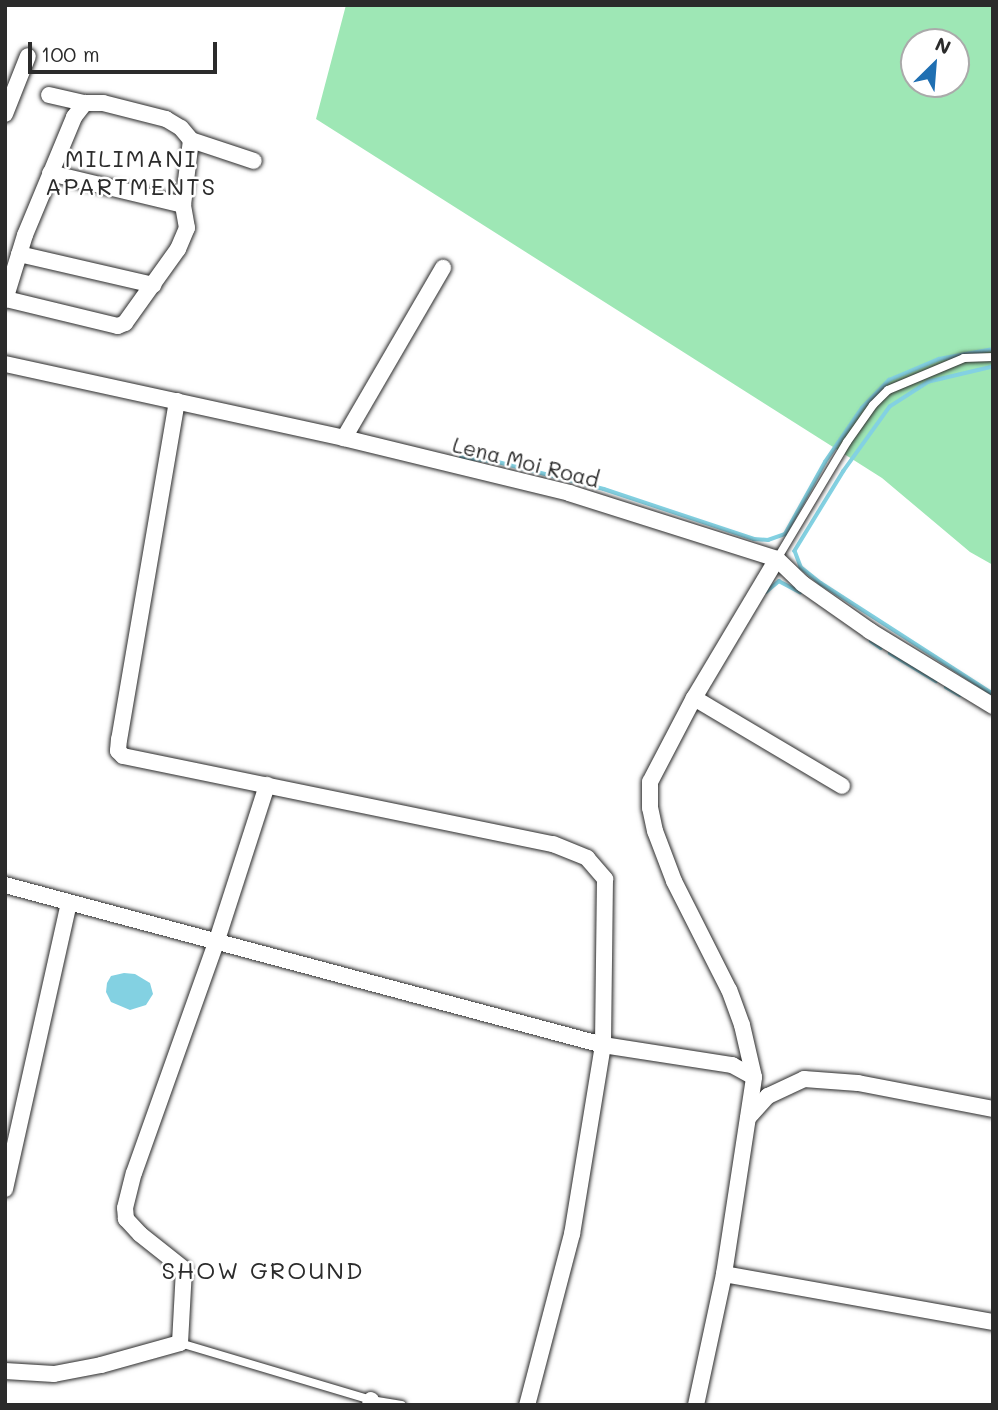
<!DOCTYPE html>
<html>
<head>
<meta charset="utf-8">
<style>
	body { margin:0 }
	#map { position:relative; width:998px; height:1410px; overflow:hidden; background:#fff; font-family:Mali,sans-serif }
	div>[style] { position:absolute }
	.green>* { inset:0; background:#9ee7b5 }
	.water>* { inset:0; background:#83d1e2 }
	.stream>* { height:3.5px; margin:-1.75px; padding:0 1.75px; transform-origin:1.75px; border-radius:1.75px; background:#83d1e2 }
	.roads { filter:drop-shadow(0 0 2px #2b2b2b) drop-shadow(0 0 2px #2b2b2b) }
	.service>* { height:8px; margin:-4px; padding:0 4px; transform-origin:4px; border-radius:4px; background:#fff }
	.minor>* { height:16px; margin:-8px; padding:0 8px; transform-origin:8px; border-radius:8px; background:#fff }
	span { translate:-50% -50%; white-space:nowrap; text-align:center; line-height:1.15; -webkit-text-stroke:5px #fff; paint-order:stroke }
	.street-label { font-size:21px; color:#2b2b2b }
	.quarter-label { font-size:24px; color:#2b2b2b; letter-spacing:2px }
	.frame { position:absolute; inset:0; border:7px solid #2b2b2b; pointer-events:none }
	.north { position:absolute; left:900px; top:28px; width:70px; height:70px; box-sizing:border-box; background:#fff; border:2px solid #aaa; border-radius:50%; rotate:25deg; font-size:19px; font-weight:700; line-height:28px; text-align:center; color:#2b2b2b }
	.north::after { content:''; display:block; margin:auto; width:24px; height:32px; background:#1f6fb2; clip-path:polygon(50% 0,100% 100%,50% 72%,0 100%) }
	.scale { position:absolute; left:28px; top:42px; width:189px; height:32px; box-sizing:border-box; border:4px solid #2b2b2b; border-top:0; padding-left:9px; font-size:21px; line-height:24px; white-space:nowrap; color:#2b2b2b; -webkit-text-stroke:5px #fff; paint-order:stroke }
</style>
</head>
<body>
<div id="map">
	<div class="green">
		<i style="clip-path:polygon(evenodd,346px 5px,993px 5px,993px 565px,970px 552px,882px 478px,316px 119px,346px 5px,914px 42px,956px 42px,956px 84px,914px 84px,914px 42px)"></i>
	</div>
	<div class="water">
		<i style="clip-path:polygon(124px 973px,135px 974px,150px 983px,153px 994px,146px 1005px,130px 1010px,111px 1002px,106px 992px,107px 983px,111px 976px)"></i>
	</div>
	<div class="stream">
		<i style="left:993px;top:367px;width:66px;rotate:166.8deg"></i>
		<i style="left:929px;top:382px;width:46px;rotate:147.3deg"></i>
		<i style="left:890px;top:407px;width:79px;rotate:125.7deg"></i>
		<i style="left:844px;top:471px;width:94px;rotate:121.5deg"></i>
		<i style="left:795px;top:551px;width:17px;rotate:69deg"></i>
		<i style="left:801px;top:567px;width:26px;rotate:39deg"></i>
		<i style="left:821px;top:583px;width:205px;rotate:32.8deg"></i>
		<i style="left:461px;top:457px;width:37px;rotate:8deg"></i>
		<i style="left:498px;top:462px;width:109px;rotate:14.3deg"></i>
		<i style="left:604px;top:489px;width:158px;rotate:18.4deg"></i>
		<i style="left:754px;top:539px;width:14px;rotate:4deg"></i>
		<i style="left:768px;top:540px;width:18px;rotate:-19deg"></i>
		<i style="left:785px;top:534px;width:82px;rotate:-60.9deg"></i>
		<i style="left:825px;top:462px;width:65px;rotate:-55.6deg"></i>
		<i style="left:862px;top:408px;width:39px;rotate:-46deg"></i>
		<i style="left:889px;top:380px;width:54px;rotate:-22.8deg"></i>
		<i style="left:939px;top:359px;width:55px;rotate:-10.5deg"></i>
		<i style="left:766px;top:592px;width:17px;rotate:-40deg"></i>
		<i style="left:779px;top:581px;width:24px;rotate:28deg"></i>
		<i style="left:871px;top:641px;width:12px;rotate:35deg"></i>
		<i style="left:890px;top:653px;width:54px;rotate:31.3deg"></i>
		<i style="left:946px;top:687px;width:16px;rotate:30deg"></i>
	</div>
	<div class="roads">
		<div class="service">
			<i style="left:777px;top:559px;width:136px;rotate:-59.1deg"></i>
			<i style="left:847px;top:442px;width:45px;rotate:-54.9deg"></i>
			<i style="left:873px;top:405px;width:21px;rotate:-45deg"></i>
			<i style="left:888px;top:390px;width:82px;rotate:-22.8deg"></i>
			<i style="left:964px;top:358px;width:29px;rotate:-2deg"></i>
			<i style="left:180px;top:1343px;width:199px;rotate:16.6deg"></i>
			<i style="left:371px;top:1400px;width:31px;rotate:9deg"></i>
		</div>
		<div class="minor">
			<i style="left:49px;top:95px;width:37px;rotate:13deg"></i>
			<i style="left:5px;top:114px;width:62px;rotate:-68.4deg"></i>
			<i style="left:50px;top:173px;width:137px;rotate:13.5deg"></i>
			<i style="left:19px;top:254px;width:138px;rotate:13deg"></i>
			<i style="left:6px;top:299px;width:115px;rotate:13.6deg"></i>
			<i style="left:118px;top:326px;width:8px;rotate:-23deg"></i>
			<i style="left:125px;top:323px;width:91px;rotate:-54.4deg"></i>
			<i style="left:178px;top:249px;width:23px;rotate:-67deg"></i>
			<i style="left:187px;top:228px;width:23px;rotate:-100deg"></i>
			<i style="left:183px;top:205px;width:65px;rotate:-83deg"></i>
			<i style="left:5px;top:300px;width:68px;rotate:-72.9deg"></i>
			<i style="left:25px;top:235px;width:128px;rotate:-67.4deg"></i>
			<i style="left:74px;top:117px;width:18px;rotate:-52deg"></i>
			<i style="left:85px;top:103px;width:18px"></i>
			<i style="left:103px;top:103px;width:65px;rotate:14.3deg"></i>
			<i style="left:166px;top:119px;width:17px;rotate:31deg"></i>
			<i style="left:181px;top:128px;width:16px;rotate:50deg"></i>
			<i style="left:191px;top:140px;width:66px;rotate:18.4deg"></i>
			<i style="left:5px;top:364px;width:347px;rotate:12.3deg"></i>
			<i style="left:344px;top:438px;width:232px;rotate:13.7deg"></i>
			<i style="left:569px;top:493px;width:218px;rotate:17.6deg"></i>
			<i style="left:777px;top:559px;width:36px;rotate:44deg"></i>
			<i style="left:803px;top:584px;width:82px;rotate:35deg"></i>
			<i style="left:870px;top:631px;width:144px;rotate:31.4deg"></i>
			<i style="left:177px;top:401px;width:343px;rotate:99.7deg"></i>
			<i style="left:119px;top:739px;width:12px;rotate:95deg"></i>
			<i style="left:118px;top:751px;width:7px;rotate:45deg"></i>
			<i style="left:123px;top:756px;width:439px;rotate:11.6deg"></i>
			<i style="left:553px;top:844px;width:37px;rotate:22deg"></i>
			<i style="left:587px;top:858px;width:28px;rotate:49deg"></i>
			<i style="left:605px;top:879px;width:166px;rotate:90.7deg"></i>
			<i style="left:603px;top:1045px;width:192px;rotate:99.3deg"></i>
			<i style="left:572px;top:1234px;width:177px;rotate:104.7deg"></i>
			<i style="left:344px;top:438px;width:197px;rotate:-59.8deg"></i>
			<i style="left:694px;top:698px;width:172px;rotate:30.7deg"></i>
			<i style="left:5px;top:885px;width:619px;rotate:14.98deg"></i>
			<i style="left:603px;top:1045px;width:131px;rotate:8.8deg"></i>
			<i style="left:732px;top:1065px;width:25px;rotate:29deg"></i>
			<i style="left:748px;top:1118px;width:30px;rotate:-48deg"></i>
			<i style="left:768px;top:1096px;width:40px;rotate:-25deg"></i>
			<i style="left:804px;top:1079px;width:54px;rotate:4.2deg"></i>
			<i style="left:858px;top:1083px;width:137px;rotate:10.9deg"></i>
			<i style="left:5px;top:1189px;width:293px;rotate:-77.4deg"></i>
			<i style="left:724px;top:1274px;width:273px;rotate:10.1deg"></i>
			<i style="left:5px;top:1371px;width:49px;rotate:3.5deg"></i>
			<i style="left:54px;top:1374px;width:48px;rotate:-10.8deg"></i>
			<i style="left:101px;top:1365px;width:82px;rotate:-15.6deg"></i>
			<i style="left:180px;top:1343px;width:74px;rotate:-86.9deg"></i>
			<i style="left:184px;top:1269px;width:56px;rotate:-141.5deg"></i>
			<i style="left:140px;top:1234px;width:21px;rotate:-133deg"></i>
			<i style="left:126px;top:1219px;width:11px;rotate:-95deg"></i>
			<i style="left:125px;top:1208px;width:36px;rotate:-76deg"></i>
			<i style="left:134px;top:1173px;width:247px;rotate:-70.4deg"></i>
			<i style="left:217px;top:940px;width:163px;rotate:-72.1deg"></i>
			<i style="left:370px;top:1405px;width:5px;rotate:-79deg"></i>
			<i style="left:696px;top:1405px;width:134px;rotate:-77.9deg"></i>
			<i style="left:724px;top:1274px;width:199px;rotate:-81.3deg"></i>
			<i style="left:754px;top:1077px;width:53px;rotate:-103deg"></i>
			<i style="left:742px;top:1025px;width:37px;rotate:-110deg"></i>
			<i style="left:729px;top:990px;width:122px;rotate:-116.8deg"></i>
			<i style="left:674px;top:881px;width:53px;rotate:-110.8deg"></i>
			<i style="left:655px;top:831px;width:24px;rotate:-102deg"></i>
			<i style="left:650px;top:808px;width:26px;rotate:-90deg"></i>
			<i style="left:650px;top:782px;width:95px;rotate:-62.4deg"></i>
			<i style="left:694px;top:698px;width:162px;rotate:-59.2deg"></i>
		</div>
	</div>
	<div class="street-label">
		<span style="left:526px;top:462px;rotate:14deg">Lena Moi Road</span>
	</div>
	<div class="quarter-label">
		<span style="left:131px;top:172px">MILIMANI<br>APARTMENTS</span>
		<span style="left:263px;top:1270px">SHOW GROUND</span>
	</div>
	<div class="frame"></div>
	<div class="north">N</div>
	<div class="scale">100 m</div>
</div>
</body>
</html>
